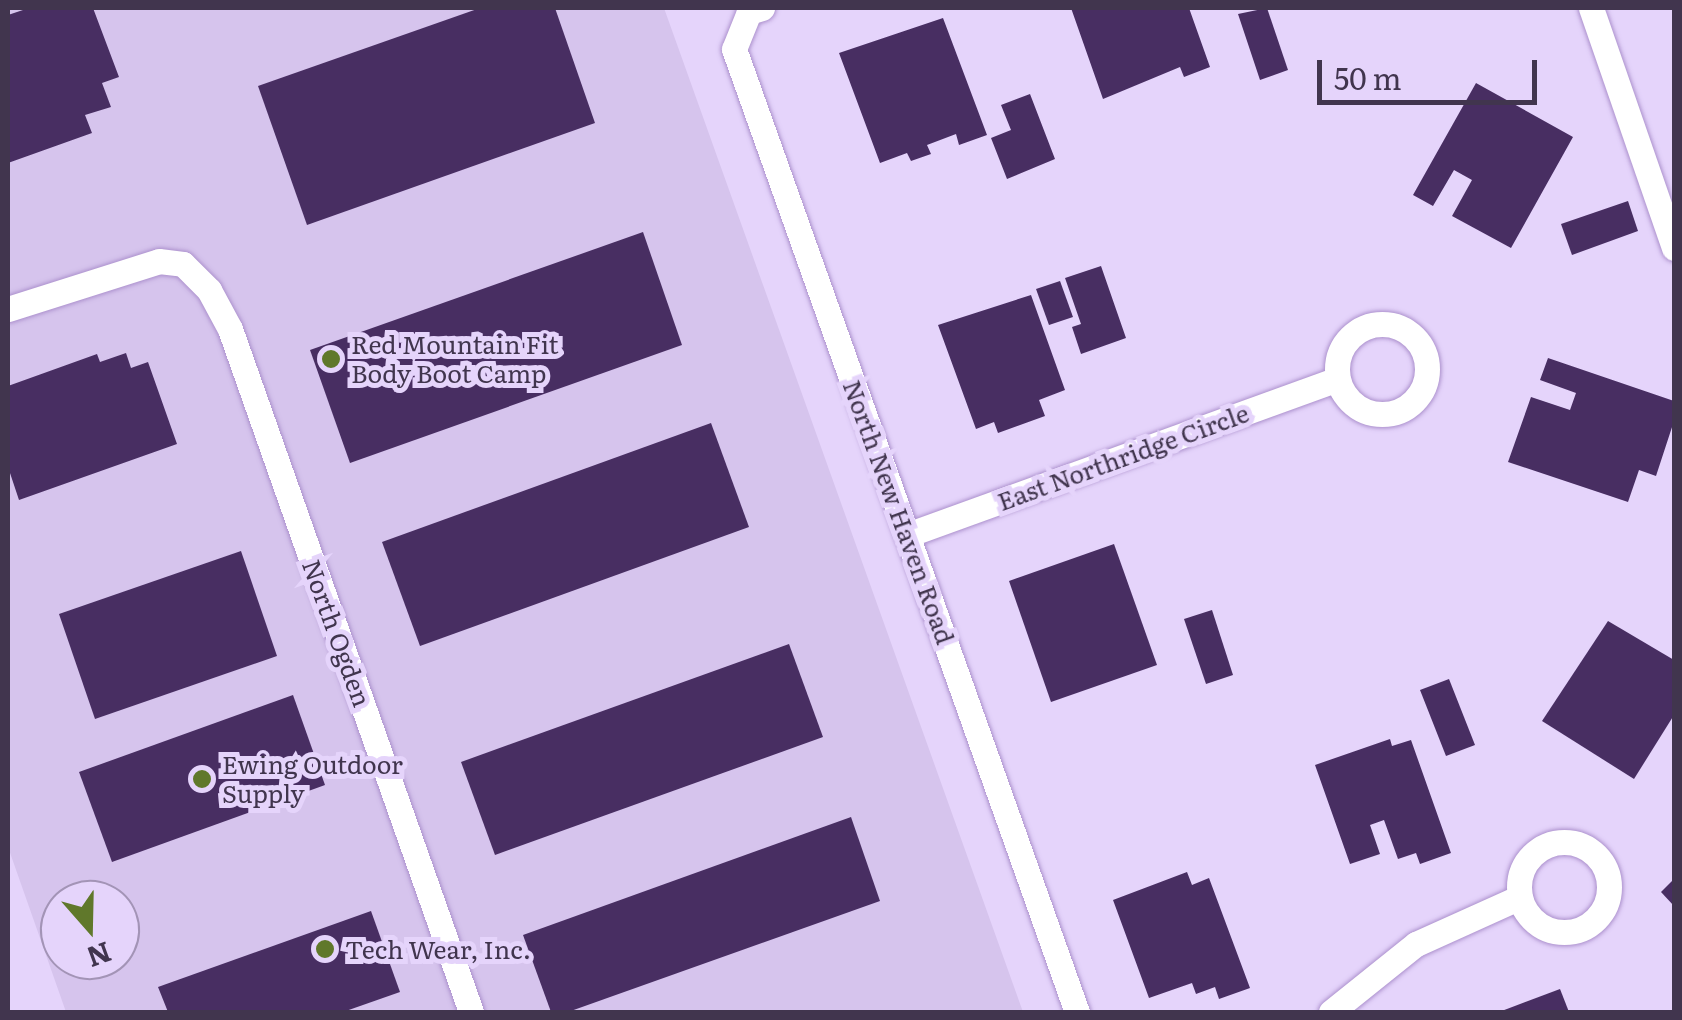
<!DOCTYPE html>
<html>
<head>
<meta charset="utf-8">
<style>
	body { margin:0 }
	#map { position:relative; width:1682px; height:1020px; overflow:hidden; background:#e5d4fb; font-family:Literata,serif }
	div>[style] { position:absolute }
	.built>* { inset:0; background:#d6c4ed }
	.building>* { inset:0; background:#482e62 }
	.roads { filter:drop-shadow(0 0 2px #ac91cd) drop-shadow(0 0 2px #ac91cd) }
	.street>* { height:25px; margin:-12.5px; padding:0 12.5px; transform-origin:12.5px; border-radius:12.5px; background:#fff }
	.street>.ring { margin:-12.5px; padding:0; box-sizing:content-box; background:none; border:25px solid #fff; border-radius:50% }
	.dots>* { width:28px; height:28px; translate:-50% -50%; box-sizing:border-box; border:5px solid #e5d4fb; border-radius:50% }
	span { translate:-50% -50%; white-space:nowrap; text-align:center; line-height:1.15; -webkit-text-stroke:10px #e5d4fb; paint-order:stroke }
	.poi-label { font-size:25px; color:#41354e }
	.left { translate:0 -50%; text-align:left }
	.street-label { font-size:25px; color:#41354e }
	.frame { position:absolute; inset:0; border:10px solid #41354e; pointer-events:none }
	.north { position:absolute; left:40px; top:880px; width:100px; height:100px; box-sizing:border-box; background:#e5d4fb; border:2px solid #a394b6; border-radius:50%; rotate:160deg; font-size:28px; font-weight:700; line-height:40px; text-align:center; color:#41354e }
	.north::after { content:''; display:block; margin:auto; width:35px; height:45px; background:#60782b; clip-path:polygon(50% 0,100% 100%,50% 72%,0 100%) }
	.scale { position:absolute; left:1317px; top:60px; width:220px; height:45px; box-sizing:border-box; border:5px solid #41354e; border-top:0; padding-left:12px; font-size:30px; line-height:35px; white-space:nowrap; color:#41354e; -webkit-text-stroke:8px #e5d4fb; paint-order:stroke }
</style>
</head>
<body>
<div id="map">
	<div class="built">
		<i style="clip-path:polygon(evenodd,8px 8px,664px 8px,1023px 1012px,66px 1012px,8px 847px,8px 8px,60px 900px,120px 900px,120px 960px,60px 960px,60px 900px)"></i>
	</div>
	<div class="building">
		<i style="clip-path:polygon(29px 8px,93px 8px,119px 77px,102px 83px,111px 107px,85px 115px,92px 133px,8px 163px,8px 15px)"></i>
		<i style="clip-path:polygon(480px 8px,555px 8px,595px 123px,307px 225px,258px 86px)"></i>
		<i style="clip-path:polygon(1071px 8px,1189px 8px,1210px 67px,1184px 77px,1180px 67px,1103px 99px)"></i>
		<i style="clip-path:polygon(1267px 8px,1288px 70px,1260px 80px,1238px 14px)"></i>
		<i style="clip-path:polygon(943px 18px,987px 135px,959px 145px,956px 134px,927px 145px,931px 154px,911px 161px,907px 153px,880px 163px,839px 53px)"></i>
		<i style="clip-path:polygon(1476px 83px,1573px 137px,1511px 248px,1452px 216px,1472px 180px,1454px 170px,1433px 206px,1413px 195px)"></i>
		<i style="clip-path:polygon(1030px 94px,1055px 159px,1007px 179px,991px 138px,1011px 130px,1001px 105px)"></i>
		<i style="clip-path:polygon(1628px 201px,1638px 231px,1572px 255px,1561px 224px)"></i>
		<i style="clip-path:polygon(643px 232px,682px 345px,350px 463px,310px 350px)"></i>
		<i style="clip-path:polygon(1101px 266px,1126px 338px,1081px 354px,1072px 327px,1081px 324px,1065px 278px)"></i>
		<i style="clip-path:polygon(1060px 281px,1073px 317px,1049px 325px,1036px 289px)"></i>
		<i style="clip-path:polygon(1031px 295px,1065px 390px,1039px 400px,1045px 416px,998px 433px,994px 422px,976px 429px,938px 325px)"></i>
		<i style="clip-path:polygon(126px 353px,131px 368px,148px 362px,177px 444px,19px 500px,8px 467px,8px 386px,97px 354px,100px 362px)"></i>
		<i style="clip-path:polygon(1548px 358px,1674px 401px,1674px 421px,1656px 476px,1639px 470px,1628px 502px,1508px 462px,1531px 397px,1570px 410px,1576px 393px,1540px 380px)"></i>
		<i style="clip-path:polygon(711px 423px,749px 527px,420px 646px,382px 542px)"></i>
		<i style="clip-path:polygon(1114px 544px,1157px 665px,1051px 702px,1009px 581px)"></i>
		<i style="clip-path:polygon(241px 551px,277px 656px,95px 719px,59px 614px)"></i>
		<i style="clip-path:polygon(1212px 610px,1233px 675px,1206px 684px,1184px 619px)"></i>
		<i style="clip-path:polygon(1608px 621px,1674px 660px,1674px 715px,1634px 779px,1542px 721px)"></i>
		<i style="clip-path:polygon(789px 644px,823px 737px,495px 855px,461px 762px)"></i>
		<i style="clip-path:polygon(1449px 679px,1475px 745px,1446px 756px,1420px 690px)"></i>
		<i style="clip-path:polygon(293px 695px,325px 785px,112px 862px,79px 772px)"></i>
		<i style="clip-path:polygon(1390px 739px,1392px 746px,1411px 740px,1451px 853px,1420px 864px,1416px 853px,1398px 859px,1384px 820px,1370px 825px,1380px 854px,1350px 864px,1315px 765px)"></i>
		<i style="clip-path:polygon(851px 817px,880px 901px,568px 1012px,551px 1012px,523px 935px)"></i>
		<i style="clip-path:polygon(1187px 872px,1192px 885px,1209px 878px,1250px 988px,1219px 999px,1215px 987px,1196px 994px,1192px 983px,1149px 998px,1113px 900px)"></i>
		<i style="clip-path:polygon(1674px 879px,1674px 906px,1661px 892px)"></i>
		<i style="clip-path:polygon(371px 911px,400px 992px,343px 1012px,168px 1012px,158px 987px)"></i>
		<i style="clip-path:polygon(1560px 989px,1569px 1012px,1499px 1012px)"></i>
	</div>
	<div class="roads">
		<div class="street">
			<i style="left:762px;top:8px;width:14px;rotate:163deg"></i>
			<i style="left:749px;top:12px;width:40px;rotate:112deg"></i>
			<i style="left:734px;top:49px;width:1022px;rotate:70.4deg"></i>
			<i style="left:1591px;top:8px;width:254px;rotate:70.9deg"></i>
			<i style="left:8px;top:309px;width:158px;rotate:-17.6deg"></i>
			<i style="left:159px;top:261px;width:24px;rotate:7deg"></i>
			<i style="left:183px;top:264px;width:37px;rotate:45deg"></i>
			<i style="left:209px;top:290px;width:44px;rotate:61.7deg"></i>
			<i style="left:230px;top:329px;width:724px;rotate:70.56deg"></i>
			<i class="ring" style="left:1337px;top:324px;width:65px;height:65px"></i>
			<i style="left:907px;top:535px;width:458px;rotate:-19.9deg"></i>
			<i class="ring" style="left:1519px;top:842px;width:65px;height:65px"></i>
			<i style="left:1331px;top:1012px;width:109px;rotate:-38.7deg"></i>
			<i style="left:1416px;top:944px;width:114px;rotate:-24.3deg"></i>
		</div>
	</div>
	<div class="dots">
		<i style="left:331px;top:359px;background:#60782b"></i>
		<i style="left:202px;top:779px;background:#60782b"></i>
		<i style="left:325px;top:949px;background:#60782b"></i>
	</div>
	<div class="poi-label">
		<span class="left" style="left:351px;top:359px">Red Mountain Fit<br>Body Boot Camp</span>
		<span class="left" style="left:222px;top:779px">Ewing Outdoor<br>Supply</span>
		<span class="left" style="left:345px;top:949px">Tech Wear, Inc.</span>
	</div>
	<div class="street-label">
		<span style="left:1123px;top:457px;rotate:-20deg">East Northridge Circle</span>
		<span style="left:899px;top:512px;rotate:70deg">North New Haven Road</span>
		<span style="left:337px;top:633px;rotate:70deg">North Ogden</span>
	</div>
	<div class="frame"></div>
	<div class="north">N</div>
	<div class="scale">50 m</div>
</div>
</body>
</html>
